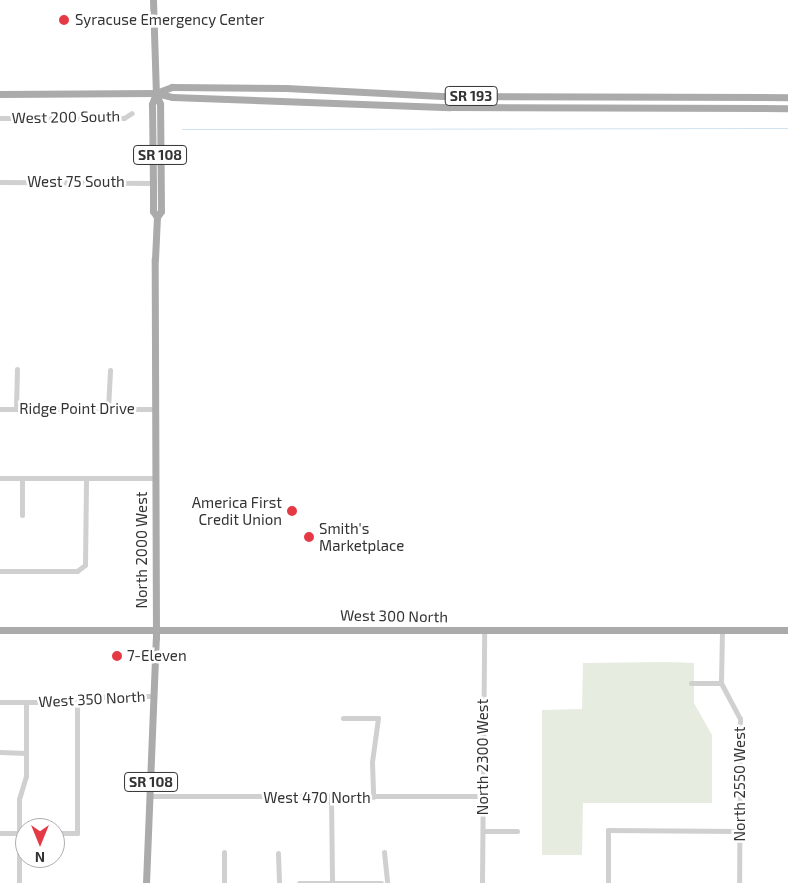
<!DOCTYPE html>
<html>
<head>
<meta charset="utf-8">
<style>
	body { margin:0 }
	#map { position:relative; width:788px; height:883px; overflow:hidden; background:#fff; font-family:"Exo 2",sans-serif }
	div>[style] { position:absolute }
	.green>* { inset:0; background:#e6ecdf }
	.stream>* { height:1px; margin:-0.5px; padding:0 0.5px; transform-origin:0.5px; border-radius:0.5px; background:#cfe2ee }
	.minor>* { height:5px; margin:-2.5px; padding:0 2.5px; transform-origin:2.5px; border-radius:2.5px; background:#d0d0d0 }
	.major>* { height:7px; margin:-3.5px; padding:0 3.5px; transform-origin:3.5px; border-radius:3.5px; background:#ababab }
	.dots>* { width:14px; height:14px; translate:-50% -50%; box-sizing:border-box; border:2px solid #fff; border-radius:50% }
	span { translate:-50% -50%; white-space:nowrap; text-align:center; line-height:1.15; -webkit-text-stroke:5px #fff; paint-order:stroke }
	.shield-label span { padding:1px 4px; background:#fff; border:1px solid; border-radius:4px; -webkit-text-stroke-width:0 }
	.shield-label { font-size:14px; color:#333; font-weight:700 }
	.poi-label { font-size:15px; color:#333 }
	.left { translate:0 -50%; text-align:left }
	.right { translate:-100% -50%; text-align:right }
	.street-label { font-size:15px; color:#333 }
	.north { position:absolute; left:15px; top:818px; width:50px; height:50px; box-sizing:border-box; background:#fff; border:1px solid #adadad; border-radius:50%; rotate:180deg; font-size:14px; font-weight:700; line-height:20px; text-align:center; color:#333 }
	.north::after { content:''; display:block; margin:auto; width:18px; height:22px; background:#e63946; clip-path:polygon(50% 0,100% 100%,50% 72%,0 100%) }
</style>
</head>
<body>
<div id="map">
	<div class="green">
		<i style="clip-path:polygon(667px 662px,694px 663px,694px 703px,712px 735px,712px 803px,583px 803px,582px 855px,542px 855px,542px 710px,582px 709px,583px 663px)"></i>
	</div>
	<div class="stream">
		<i style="left:182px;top:129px;width:606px;rotate:-0.09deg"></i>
	</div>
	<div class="minor">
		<i style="left:0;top:118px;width:124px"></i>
		<i style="left:124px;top:118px;width:9px;rotate:-32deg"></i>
		<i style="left:0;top:182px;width:153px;rotate:0.4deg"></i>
		<i style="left:0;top:409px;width:155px"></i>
		<i style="left:16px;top:409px;width:40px;rotate:-88.6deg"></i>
		<i style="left:108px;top:409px;width:39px;rotate:-87deg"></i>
		<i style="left:0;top:478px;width:155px"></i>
		<i style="left:22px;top:478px;width:37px;rotate:90deg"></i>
		<i style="left:0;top:571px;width:77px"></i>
		<i style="left:77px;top:571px;width:10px;rotate:-37deg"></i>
		<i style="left:85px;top:565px;width:87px;rotate:-89.3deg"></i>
		<i style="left:722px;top:630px;width:53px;rotate:91.1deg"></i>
		<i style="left:721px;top:683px;width:40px;rotate:62deg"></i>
		<i style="left:740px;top:718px;width:165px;rotate:90.3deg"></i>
		<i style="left:691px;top:683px;width:30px"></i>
		<i style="left:0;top:702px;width:91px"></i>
		<i style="left:91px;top:702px;width:16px;rotate:-22deg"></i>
		<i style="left:106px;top:696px;width:48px"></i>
		<i style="left:343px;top:718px;width:35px"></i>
		<i style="left:378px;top:718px;width:44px;rotate:97.8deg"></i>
		<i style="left:372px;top:762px;width:35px;rotate:88deg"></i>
		<i style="left:0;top:752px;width:26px;rotate:2deg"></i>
		<i style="left:150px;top:796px;width:333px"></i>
		<i style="left:331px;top:797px;width:86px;rotate:89.3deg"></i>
		<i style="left:483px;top:831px;width:34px"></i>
		<i style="left:0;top:833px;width:25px"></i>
		<i style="left:55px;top:833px;width:22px"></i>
		<i style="left:77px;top:833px;width:131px;rotate:-90deg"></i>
		<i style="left:384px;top:852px;width:31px;rotate:84deg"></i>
		<i style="left:278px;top:853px;width:30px;rotate:88deg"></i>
		<i style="left:19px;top:883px;width:84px;rotate:-90deg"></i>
		<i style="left:19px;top:799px;width:24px;rotate:-73deg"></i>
		<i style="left:26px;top:776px;width:74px;rotate:-90deg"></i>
		<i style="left:224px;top:883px;width:31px;rotate:-90deg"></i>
		<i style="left:299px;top:883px;width:82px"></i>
		<i style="left:482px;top:883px;width:252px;rotate:-89.5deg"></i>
		<i style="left:608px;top:883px;width:53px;rotate:-90deg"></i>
		<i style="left:608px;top:830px;width:131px;rotate:0.4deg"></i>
	</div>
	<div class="major">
		<i style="left:153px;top:0;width:93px;rotate:88.2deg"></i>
		<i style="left:156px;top:93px;width:12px;rotate:110deg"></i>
		<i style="left:152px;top:104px;width:79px;rotate:89.3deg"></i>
		<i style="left:153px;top:183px;width:28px;rotate:90deg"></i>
		<i style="left:153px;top:211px;width:7px;rotate:56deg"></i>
		<i style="left:156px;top:93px;width:17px;rotate:-21deg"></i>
		<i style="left:172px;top:87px;width:114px;rotate:0.5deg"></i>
		<i style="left:286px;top:88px;width:156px;rotate:2.9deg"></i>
		<i style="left:442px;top:96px;width:346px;rotate:0.2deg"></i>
		<i style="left:0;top:94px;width:156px;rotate:-0.4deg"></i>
		<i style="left:156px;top:93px;width:16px;rotate:14deg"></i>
		<i style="left:172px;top:97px;width:278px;rotate:2.1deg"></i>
		<i style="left:450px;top:107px;width:338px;rotate:0.2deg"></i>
		<i style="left:0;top:630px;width:788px"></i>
		<i style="left:146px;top:883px;width:245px;rotate:-87.7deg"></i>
		<i style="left:156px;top:638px;width:379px;rotate:-90.2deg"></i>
		<i style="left:155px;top:259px;width:42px;rotate:-87.3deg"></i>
		<i style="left:157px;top:217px;width:7px;rotate:-56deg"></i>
		<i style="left:161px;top:211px;width:107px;rotate:-90.5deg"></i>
		<i style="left:160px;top:104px;width:12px;rotate:-110deg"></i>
	</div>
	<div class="dots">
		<i style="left:64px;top:20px;background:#e63946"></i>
		<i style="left:292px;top:511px;background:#e63946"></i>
		<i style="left:309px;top:537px;background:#e63946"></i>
		<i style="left:117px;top:656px;background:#e63946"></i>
	</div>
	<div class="shield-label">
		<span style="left:471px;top:96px">SR 193</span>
		<span style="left:160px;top:155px">SR 108</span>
		<span style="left:151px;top:782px">SR 108</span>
	</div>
	<div class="poi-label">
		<span class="left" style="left:75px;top:20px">Syracuse Emergency Center</span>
		<span class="right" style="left:282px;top:511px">America First<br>Credit Union</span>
		<span class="left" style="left:319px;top:537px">Smith's<br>Marketplace</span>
		<span class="left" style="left:127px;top:656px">7-Eleven</span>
	</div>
	<div class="street-label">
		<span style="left:66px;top:117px;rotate:-1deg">West 200 South</span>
		<span style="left:76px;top:182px">West 75 South</span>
		<span style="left:77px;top:409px">Ridge Point Drive</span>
		<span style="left:142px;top:550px;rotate:-90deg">North 2000 West</span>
		<span style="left:394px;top:616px;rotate:1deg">West 300 North</span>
		<span style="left:92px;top:699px;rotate:-3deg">West 350 North</span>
		<span style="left:483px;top:757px;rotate:-90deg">North 2300 West</span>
		<span style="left:740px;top:784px;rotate:-90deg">North 2550 West</span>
		<span style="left:317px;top:798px">West 470 North</span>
	</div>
	<div class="north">N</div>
</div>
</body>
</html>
